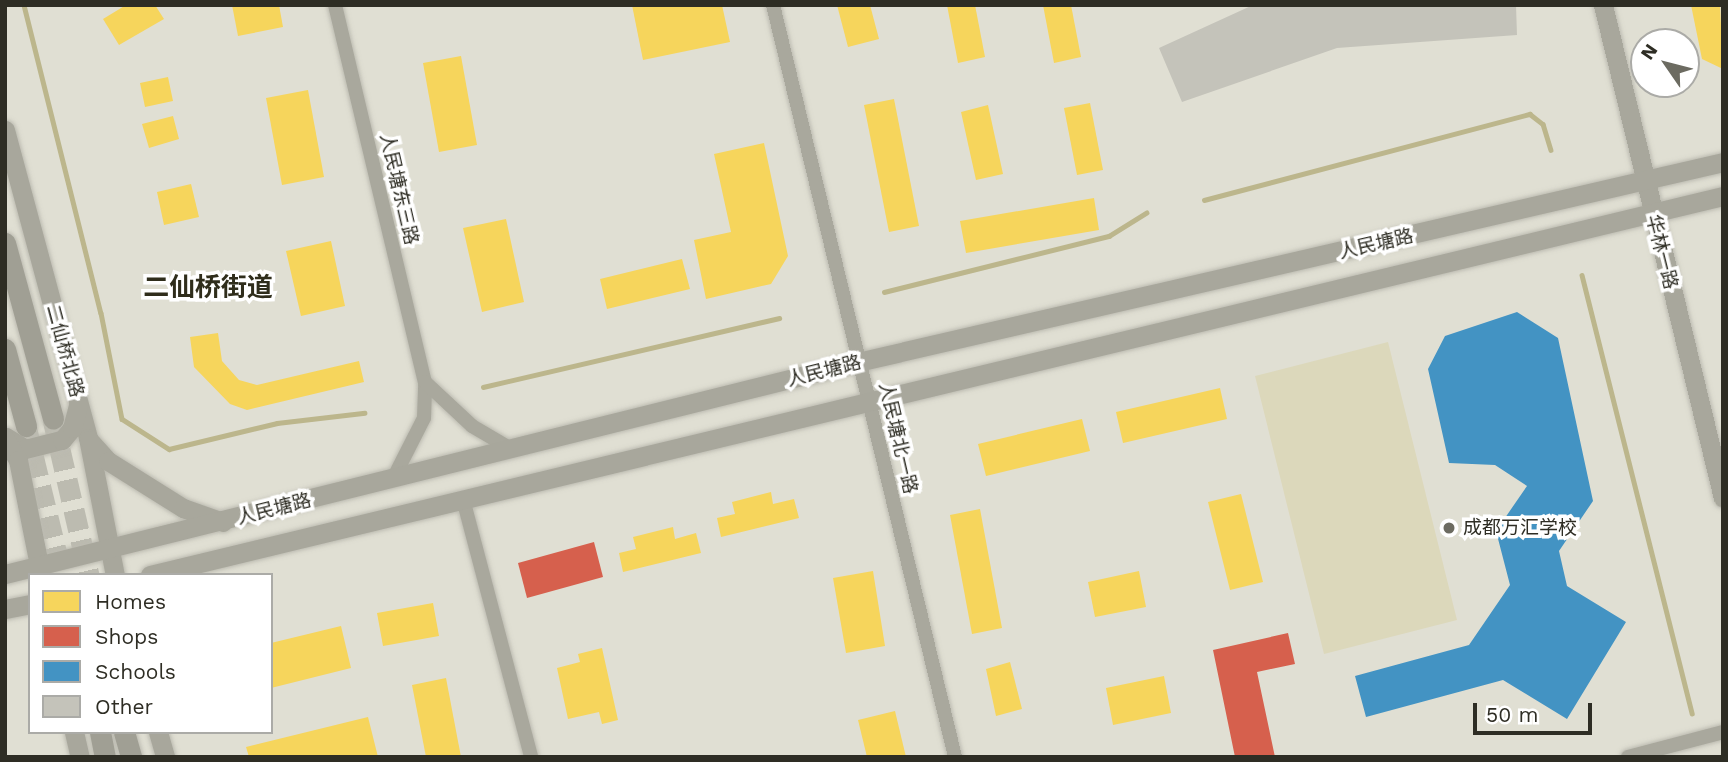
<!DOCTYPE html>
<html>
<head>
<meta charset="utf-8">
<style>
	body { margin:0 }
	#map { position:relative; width:1728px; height:762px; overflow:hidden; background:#e0dfd3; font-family:"Work Sans","Noto Sans SC",sans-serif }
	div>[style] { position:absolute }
	.green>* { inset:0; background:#dcd8bb }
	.homes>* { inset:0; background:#f6d55c }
	.shops>* { inset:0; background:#d6604d }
	.schools>* { inset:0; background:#4393c3 }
	.stream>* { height:4.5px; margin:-2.25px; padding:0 2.25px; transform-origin:2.25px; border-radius:2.25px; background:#bcb68c }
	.building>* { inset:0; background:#c4c3ba }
	.primary-tunnel>* { height:21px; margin-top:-10.5px; transform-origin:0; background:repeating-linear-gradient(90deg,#bcbbb0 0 21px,transparent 0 31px) }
	.roads { filter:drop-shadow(0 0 2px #bcbbb1) drop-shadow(0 0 2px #bcbbb1) }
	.street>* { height:14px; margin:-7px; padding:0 7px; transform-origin:7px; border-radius:7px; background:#a9a89d }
	.secondary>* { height:19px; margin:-9.5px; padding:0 9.5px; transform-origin:9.5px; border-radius:9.5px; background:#a8a79c }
	.primary>* { height:21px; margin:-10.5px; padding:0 10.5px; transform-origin:10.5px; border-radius:10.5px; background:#a09f94 }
	.dots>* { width:19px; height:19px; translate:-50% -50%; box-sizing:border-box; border:4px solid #fff; border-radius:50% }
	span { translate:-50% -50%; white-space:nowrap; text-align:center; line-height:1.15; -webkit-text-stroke:7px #fff; paint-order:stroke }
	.street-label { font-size:19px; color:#2e2d24 }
	.poi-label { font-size:19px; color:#2e2d24 }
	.left { translate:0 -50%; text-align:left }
	.district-label { font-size:26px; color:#2f2d1b; font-weight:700 }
	.frame { position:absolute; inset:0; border:7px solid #2e2d24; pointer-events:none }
	.legend { position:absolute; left:28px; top:573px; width:245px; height:161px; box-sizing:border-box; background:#fff; border:2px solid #ababa7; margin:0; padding:9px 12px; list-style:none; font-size:21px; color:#2e2d24 }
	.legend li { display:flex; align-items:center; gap:14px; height:35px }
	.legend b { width:35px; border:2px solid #ababa7 }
	.north { position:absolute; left:1630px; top:28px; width:70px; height:70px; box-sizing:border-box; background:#fff; border:2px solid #ababa7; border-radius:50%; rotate:305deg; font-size:19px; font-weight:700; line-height:28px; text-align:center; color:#2e2d24 }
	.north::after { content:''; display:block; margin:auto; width:24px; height:32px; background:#6c6b61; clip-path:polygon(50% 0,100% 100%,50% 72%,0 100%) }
	.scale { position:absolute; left:1473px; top:703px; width:119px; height:32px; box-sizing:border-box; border:4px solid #2e2d24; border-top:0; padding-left:9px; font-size:21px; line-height:24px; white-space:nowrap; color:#2e2d24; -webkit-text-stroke:5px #fff; paint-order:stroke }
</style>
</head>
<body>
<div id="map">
	<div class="green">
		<i style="clip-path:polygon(1388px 342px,1457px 620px,1324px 654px,1255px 376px)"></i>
	</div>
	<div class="homes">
		<i style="clip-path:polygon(126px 5px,155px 5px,164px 19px,119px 45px,103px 19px)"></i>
		<i style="clip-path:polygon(232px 5px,279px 5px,283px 27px,238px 36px)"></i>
		<i style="clip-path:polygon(632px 5px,722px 5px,730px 42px,643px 60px)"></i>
		<i style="clip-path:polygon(837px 5px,870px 5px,879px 39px,848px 47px)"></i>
		<i style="clip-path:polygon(947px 5px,975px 5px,985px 57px,958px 63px)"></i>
		<i style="clip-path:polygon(1043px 5px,1071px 5px,1081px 57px,1054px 63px)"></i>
		<i style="clip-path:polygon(1691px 5px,1720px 5px,1723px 69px,1702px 59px)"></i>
		<i style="clip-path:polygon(461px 56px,477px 145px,439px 152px,423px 63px)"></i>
		<i style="clip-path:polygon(168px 77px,173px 101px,145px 107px,140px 83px)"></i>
		<i style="clip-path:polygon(308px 90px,324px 177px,282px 185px,266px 98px)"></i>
		<i style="clip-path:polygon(894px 99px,919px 226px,889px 232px,864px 105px)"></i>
		<i style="clip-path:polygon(1090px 103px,1103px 170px,1077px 175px,1064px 108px)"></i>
		<i style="clip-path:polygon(988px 105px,1003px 174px,976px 180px,961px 112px)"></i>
		<i style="clip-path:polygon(173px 116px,179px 139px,149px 148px,142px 124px)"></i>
		<i style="clip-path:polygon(764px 143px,788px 256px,771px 284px,706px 299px,694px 240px,731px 232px,714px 154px)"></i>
		<i style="clip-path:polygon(191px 184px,199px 217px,164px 225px,157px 192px)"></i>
		<i style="clip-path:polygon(1094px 198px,1099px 230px,966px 253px,960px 221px)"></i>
		<i style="clip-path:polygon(506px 219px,524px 302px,482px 312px,463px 228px)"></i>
		<i style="clip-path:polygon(331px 241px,345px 306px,301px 316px,286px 251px)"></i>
		<i style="clip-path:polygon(682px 259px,690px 289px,607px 309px,600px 279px)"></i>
		<i style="clip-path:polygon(218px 333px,222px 361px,239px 380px,257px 385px,359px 361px,364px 382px,247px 410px,230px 404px,194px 367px,190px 337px)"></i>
		<i style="clip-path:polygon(1220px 388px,1227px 419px,1123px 443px,1116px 412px)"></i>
		<i style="clip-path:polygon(1082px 419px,1090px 451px,986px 476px,978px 444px)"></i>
		<i style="clip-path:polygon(771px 492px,773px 504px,794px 499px,799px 518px,721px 537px,717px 518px,735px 514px,732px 502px)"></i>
		<i style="clip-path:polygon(1241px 494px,1263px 582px,1230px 590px,1208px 502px)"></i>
		<i style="clip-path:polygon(980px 509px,1002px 628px,972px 634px,950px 515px)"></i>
		<i style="clip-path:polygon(673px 527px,675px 539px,696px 533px,701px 553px,623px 572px,619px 553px,636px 549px,633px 537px)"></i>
		<i style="clip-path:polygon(873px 571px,885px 646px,846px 653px,833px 578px)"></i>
		<i style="clip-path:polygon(1139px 571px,1146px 607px,1095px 617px,1088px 582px)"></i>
		<i style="clip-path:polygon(433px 603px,439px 636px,383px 646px,377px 613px)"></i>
		<i style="clip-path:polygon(341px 626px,351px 668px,271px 688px,271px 643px)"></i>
		<i style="clip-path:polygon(602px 648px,618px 720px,602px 724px,599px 712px,568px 719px,557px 668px,580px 662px,578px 654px)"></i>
		<i style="clip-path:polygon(1010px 662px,1022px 709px,996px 716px,986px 669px)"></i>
		<i style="clip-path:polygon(1164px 676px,1171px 713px,1113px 725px,1106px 688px)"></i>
		<i style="clip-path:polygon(446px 678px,461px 757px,426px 757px,412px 685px)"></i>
		<i style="clip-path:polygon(895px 711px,906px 757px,867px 757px,858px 720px)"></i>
		<i style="clip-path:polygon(368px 717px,378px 757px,249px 757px,246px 747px)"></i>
	</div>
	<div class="shops">
		<i style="clip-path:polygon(594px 542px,603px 577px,527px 598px,518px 563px)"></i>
		<i style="clip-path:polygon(1288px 633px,1295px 664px,1257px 672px,1275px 757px,1235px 757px,1213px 650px)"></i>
	</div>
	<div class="schools">
		<i style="clip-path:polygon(1517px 312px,1558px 338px,1593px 501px,1559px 551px,1567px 586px,1626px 622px,1567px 719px,1503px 680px,1366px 717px,1355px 676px,1469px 645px,1510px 585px,1496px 531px,1527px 486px,1495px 465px,1449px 463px,1428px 369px,1445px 336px)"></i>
	</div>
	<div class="stream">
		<i style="left:24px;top:5px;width:317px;rotate:76deg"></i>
		<i style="left:101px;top:313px;width:108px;rotate:78.8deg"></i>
		<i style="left:122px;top:419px;width:56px;rotate:32.6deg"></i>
		<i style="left:169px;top:449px;width:111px;rotate:-13.5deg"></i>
		<i style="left:277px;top:423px;width:88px;rotate:-6.6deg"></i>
		<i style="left:1204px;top:200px;width:337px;rotate:-14.8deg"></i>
		<i style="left:1530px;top:114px;width:16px;rotate:38deg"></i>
		<i style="left:1543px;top:124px;width:27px;rotate:73deg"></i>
		<i style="left:1582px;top:275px;width:452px;rotate:75.9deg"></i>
		<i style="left:884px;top:292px;width:232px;rotate:-14deg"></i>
		<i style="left:1109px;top:236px;width:44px;rotate:-31.9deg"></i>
		<i style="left:483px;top:387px;width:304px;rotate:-13.1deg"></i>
	</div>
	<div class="building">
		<i style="clip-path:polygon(1253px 5px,1516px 5px,1517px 35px,1337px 48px,1182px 102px,1159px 48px)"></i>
	</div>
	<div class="primary-tunnel">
		<i style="left:53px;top:419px;width:160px;rotate:77deg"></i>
		<i style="left:26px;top:426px;width:153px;rotate:76.4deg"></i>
	</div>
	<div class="roads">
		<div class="street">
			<i style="left:335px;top:5px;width:388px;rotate:76.6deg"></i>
			<i style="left:773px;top:5px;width:774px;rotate:76.39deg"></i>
			<i style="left:393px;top:479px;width:68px;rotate:-63.1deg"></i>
			<i style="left:424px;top:418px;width:36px;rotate:-88deg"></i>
			<i style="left:425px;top:382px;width:64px;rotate:43.1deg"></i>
			<i style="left:472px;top:426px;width:45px;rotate:30.5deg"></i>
			<i style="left:463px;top:499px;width:267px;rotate:75.2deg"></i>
			<i style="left:1628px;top:757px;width:98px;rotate:-14.7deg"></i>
		</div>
		<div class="secondary">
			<i style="left:1603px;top:5px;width:507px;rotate:76.32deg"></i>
			<i style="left:5px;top:130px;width:319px;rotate:74.9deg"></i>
			<i style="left:88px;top:438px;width:140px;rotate:78.9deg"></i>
			<i style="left:6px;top:437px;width:22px;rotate:32deg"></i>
			<i style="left:25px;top:449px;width:38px;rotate:-14deg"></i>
			<i style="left:62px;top:440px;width:16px;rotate:-50deg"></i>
			<i style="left:72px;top:428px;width:24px;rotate:-75deg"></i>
			<i style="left:5px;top:439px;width:25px;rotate:58deg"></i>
			<i style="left:18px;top:460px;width:117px;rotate:78.7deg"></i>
			<i style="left:89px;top:440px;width:28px;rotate:48deg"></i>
			<i style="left:108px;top:461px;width:89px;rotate:32.1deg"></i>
			<i style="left:183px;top:508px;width:42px;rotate:19.3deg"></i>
			<i style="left:5px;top:574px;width:883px;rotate:-13.96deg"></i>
			<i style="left:862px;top:361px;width:884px;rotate:-13.01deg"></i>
			<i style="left:150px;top:575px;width:1618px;rotate:-13.55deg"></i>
			<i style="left:5px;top:609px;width:25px;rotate:-11deg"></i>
			<i style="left:74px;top:732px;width:26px;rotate:77deg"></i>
			<i style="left:158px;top:732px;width:26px;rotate:74deg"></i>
		</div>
		<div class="primary">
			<i style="left:5px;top:243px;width:182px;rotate:74.7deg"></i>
			<i style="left:5px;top:349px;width:80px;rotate:74.7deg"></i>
			<i style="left:100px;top:732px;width:25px;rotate:79deg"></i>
			<i style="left:124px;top:732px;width:26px;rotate:74deg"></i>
		</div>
	</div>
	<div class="dots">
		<i style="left:1449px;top:528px;background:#6c6b61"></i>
	</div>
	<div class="street-label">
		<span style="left:399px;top:189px;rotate:77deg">人民塘东三路</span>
		<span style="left:1376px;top:244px;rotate:-13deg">人民塘路</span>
		<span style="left:1662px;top:252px;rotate:76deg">华林一路</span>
		<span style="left:65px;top:351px;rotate:75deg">二仙桥北路</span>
		<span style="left:824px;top:371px;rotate:-14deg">人民塘路</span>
		<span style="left:898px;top:438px;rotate:77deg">人民塘北一路</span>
		<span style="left:274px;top:509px;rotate:-14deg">人民塘路</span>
	</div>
	<div class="poi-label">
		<span class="left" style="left:1463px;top:528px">成都万汇学校</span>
	</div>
	<div class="district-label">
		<span style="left:208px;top:288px">二仙桥街道</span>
	</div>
	<div class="frame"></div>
	<ul class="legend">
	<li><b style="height:19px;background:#f6d55c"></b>Homes</li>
	<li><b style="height:19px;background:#d6604d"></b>Shops</li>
	<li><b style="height:19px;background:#4393c3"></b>Schools</li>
	<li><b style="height:19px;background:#c4c3ba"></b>Other</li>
	</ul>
	<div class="north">N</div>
	<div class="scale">50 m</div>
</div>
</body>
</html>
